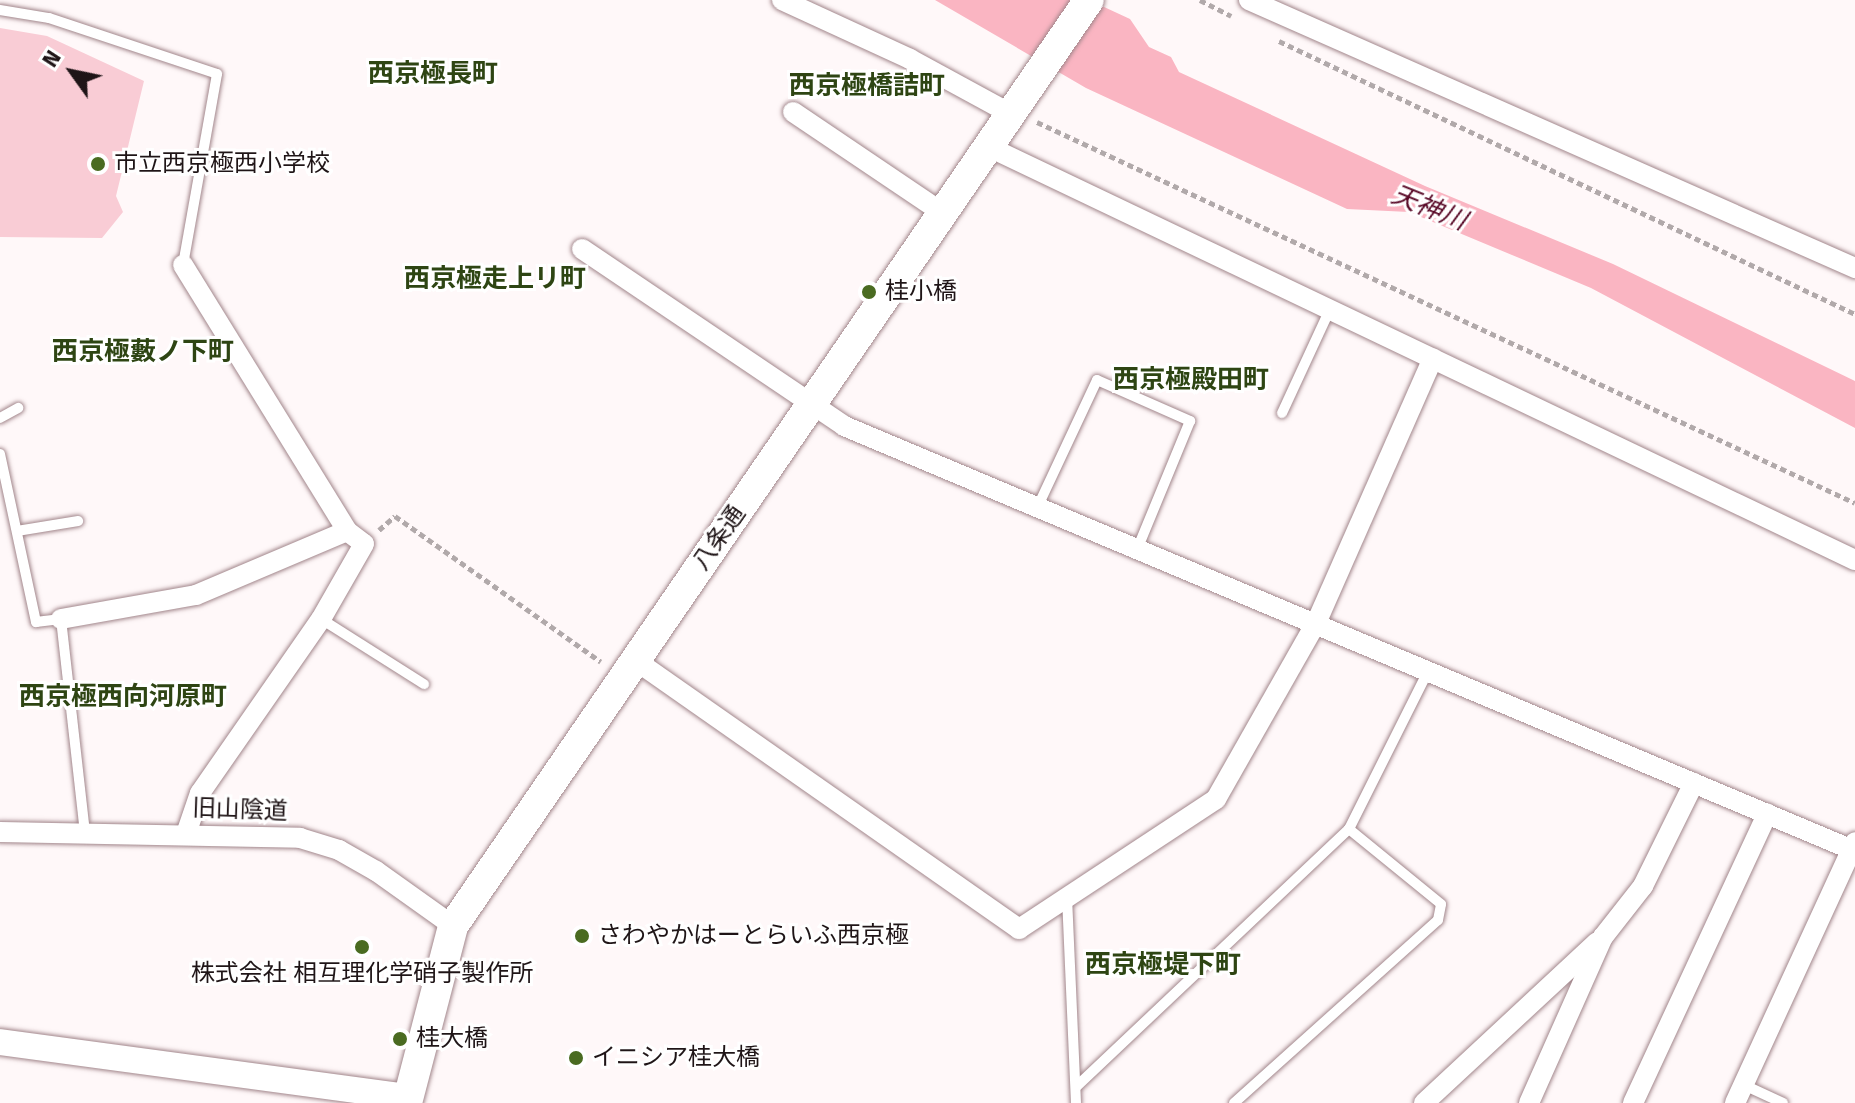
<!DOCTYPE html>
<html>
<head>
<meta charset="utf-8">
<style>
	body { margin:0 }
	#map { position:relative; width:1855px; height:1103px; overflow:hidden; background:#fff8f9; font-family:"Fira Sans","Noto Sans JP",sans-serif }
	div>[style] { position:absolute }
	.green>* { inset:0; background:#f9ccd5 }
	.water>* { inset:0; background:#fab5c2 }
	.path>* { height:5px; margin-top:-2.5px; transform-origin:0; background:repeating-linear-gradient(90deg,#b1a9aa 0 6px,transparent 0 10px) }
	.roads { filter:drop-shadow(0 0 2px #a2868b) drop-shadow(0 0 2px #a2868b) }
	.service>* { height:10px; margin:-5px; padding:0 5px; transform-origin:5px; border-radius:5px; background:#fff }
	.minor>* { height:20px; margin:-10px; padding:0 10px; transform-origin:10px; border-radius:10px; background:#fff }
	.tertiary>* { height:26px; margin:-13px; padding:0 13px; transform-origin:13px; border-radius:13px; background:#fff }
	.secondary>* { height:30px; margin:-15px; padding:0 15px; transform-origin:15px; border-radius:15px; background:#fff }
	.dots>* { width:22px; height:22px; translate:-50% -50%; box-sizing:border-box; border:4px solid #fff; border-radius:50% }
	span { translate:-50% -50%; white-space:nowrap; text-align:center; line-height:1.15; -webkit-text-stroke:6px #fff; paint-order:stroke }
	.poi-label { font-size:24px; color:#1f1517 }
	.left { translate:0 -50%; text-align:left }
	.street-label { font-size:24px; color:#1f1517 }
	.neighbourhood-label { font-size:26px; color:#2e4513; font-weight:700 }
	.water-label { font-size:26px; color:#590927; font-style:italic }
	.north { position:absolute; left:32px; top:32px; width:80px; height:80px; -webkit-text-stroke:6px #fff; paint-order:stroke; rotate:303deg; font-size:22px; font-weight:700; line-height:32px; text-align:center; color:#1f1517 }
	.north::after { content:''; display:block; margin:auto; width:28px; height:36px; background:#1f1517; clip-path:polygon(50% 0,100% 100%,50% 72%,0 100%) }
</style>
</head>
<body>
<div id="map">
	<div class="green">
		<i style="clip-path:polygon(0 28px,47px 36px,144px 81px,116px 196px,123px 212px,102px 238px,0 237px)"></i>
	</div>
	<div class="water">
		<i style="clip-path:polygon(935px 0,1089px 0,1130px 19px,1149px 47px,1171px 57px,1179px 72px,1425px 186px,1613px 264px,1855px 381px,1855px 428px,1591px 288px,1409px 212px,1347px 209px,1086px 88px)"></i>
	</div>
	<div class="path">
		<i style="left:1200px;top:0;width:35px;rotate:27deg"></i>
		<i style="left:1279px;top:41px;width:637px;rotate:25.36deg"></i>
		<i style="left:1037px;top:122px;width:902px;rotate:24.97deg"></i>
		<i style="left:379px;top:530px;width:21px;rotate:-41deg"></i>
		<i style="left:395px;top:516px;width:252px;rotate:35.3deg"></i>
	</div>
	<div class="roads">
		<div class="service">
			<i style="left:0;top:10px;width:50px;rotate:9.3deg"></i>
			<i style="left:49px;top:18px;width:177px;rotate:18.4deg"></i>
			<i style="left:217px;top:74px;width:194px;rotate:100.1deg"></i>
			<i style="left:1282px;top:413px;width:115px;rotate:-65.2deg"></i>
			<i style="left:0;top:418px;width:21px;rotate:-29deg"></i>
			<i style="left:0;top:454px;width:172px;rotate:77.9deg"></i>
			<i style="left:36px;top:622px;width:25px;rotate:-7deg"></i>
			<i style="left:61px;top:619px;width:215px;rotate:83.6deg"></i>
			<i style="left:1038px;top:506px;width:139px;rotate:-64.9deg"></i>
			<i style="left:1097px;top:380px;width:102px;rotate:23.8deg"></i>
			<i style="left:1190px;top:421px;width:136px;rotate:112.4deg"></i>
			<i style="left:17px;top:531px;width:62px;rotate:-9.3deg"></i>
			<i style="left:321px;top:619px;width:122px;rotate:32.3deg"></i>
			<i style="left:1067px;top:897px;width:206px;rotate:87.5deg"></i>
			<i style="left:1744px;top:1085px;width:43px;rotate:24.8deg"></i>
			<i style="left:1077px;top:1086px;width:374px;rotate:-43.4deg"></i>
			<i style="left:1349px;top:829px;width:177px;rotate:-63.4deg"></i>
			<i style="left:1234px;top:1103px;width:274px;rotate:-41.9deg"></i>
			<i style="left:1438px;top:920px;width:16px;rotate:-79deg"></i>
			<i style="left:1441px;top:904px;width:119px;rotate:-140.8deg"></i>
		</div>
		<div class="minor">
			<i style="left:782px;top:0;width:141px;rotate:24.7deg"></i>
			<i style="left:910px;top:59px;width:115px;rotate:28.6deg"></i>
			<i style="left:1249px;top:0;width:663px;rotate:23.86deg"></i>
			<i style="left:793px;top:112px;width:181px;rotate:34deg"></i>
			<i style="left:989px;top:147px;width:959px;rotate:25.5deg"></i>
			<i style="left:582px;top:249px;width:316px;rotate:34deg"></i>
			<i style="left:844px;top:426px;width:1097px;rotate:22.8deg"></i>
			<i style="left:183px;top:265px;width:312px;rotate:58.3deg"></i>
			<i style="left:61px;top:619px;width:137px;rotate:-10.1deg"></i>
			<i style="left:196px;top:595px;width:164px;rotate:-23deg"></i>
			<i style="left:347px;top:531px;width:21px;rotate:37deg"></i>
			<i style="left:364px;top:544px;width:86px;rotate:119.8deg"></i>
			<i style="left:321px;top:619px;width:212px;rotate:124.8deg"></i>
			<i style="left:200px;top:793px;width:43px;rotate:108.9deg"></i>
			<i style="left:635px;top:660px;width:469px;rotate:35deg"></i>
			<i style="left:1019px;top:929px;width:236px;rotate:-33.4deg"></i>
			<i style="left:1216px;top:799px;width:205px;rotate:-60.4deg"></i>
			<i style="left:1317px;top:621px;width:287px;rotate:-66.2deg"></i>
			<i style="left:0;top:832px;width:300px;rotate:1.1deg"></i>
			<i style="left:300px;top:838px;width:41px;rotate:17.1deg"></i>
			<i style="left:339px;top:850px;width:43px;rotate:29.6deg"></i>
			<i style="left:376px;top:871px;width:95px;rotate:35.5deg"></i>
			<i style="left:1424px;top:1103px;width:236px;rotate:-42.9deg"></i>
			<i style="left:1529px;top:1103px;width:182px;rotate:-66deg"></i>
			<i style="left:1603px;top:937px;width:65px;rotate:-51.9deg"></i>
			<i style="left:1643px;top:886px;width:115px;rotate:-63.7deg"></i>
			<i style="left:1633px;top:1103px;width:319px;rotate:-65.1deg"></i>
			<i style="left:1735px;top:1103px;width:287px;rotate:-65.3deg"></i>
		</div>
		<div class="tertiary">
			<i style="left:0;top:1042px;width:412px;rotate:7.7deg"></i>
		</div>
		<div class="secondary">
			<i style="left:407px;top:1103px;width:183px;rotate:-75.4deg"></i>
			<i style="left:453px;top:926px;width:1123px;rotate:-55.52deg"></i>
		</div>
	</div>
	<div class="dots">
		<i style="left:98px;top:164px;background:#4a6b21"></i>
		<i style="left:869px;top:292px;background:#4a6b21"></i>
		<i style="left:582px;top:936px;background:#4a6b21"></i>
		<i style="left:362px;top:947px;background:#4a6b21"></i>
		<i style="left:400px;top:1039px;background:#4a6b21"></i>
		<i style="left:576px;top:1058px;background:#4a6b21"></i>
	</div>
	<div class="poi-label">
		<span class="left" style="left:114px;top:164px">市立西京極西小学校</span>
		<span class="left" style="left:885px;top:292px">桂小橋</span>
		<span class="left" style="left:598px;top:936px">さわやかはーとらいふ西京極</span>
		<span style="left:362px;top:974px">株式会社 相互理化学硝子製作所</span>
		<span class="left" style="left:416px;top:1039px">桂大橋</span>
		<span class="left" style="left:592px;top:1058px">イニシア桂大橋</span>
	</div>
	<div class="street-label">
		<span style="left:719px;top:538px;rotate:-55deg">八条通</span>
		<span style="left:240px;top:810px;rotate:2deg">旧山陰道</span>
	</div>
	<div class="neighbourhood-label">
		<span style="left:433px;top:74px">西京極長町</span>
		<span style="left:867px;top:86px">西京極橋詰町</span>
		<span style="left:495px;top:279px">西京極走上リ町</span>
		<span style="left:143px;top:352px">西京極藪ノ下町</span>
		<span style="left:1191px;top:380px">西京極殿田町</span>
		<span style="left:123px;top:697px">西京極西向河原町</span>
		<span style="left:1163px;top:965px">西京極堤下町</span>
	</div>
	<div class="water-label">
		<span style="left:1429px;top:208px;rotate:22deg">天神川</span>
	</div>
	<div class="north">N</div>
</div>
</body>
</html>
